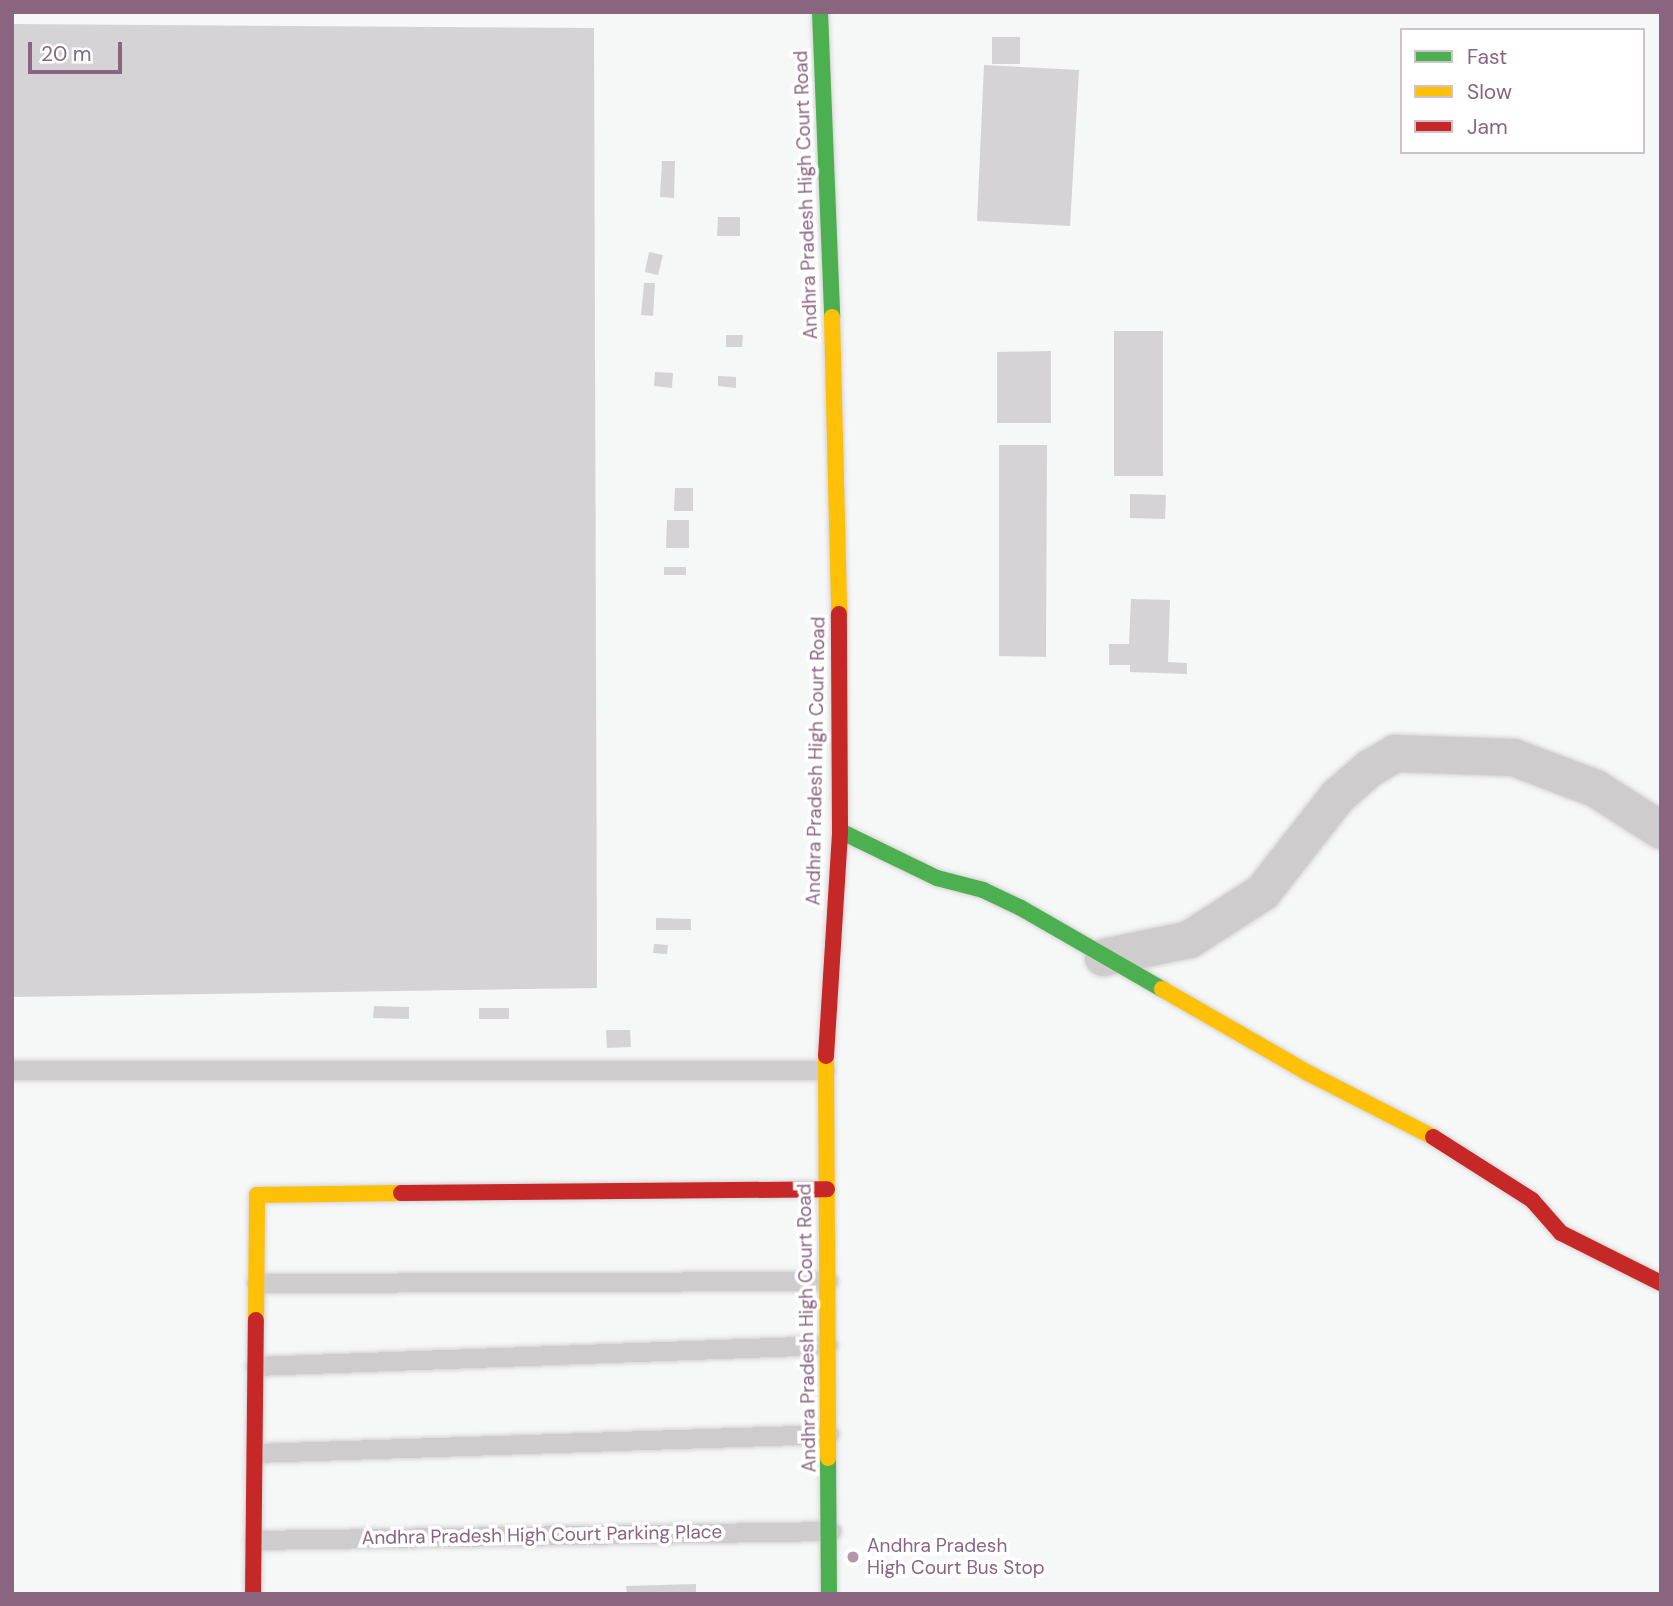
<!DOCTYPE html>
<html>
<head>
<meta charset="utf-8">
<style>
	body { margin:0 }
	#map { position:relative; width:1673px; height:1606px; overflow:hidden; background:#f6f7f7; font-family:"DM Sans",sans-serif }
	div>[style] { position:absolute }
	.building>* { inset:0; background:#d5d3d5 }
	.roads { filter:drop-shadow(0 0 2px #d5d3d5) drop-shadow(0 0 2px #d5d3d5) }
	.lane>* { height:19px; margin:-9.5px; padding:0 9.5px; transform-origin:9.5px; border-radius:9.5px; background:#cecccd }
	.street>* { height:37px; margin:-18.5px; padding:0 18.5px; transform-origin:18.5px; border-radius:18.5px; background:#cecccd }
	.fast>* { height:16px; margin:-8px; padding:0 8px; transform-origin:8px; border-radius:8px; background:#4caf50 }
	.slow>* { height:16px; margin:-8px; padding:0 8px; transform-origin:8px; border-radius:8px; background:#ffc107 }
	.jam>* { height:16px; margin:-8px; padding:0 8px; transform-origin:8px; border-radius:8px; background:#c62828 }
	.dots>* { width:19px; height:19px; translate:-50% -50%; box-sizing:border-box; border:4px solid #fff; border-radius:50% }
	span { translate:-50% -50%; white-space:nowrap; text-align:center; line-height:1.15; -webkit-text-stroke:7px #fff; paint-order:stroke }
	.street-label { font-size:19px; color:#896580 }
	.poi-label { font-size:19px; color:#896580 }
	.left { translate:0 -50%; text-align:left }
	.frame { position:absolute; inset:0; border:14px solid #896580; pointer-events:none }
	.legend { position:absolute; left:1400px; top:28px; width:245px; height:126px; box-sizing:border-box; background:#fff; border:2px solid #d0c1cc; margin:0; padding:9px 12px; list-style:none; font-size:21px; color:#896580 }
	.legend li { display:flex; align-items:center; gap:14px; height:35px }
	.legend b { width:35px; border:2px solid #d0c1cc }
	.scale { position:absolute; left:28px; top:42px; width:94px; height:32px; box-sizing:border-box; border:4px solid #896580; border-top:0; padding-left:9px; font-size:21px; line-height:24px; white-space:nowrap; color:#896580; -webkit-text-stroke:5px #fff; paint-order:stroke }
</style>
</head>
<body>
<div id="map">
	<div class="building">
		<i style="clip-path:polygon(12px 24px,594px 28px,597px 988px,12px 997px)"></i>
		<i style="clip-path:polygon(992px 37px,1020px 37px,1020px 64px,992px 64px)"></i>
		<i style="clip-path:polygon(984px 65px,1079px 70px,1070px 226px,977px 221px)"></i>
		<i style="clip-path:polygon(662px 161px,675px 161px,674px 198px,660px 197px)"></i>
		<i style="clip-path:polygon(718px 217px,740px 217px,740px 236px,717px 236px)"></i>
		<i style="clip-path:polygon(649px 252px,663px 255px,658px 275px,645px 272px)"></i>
		<i style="clip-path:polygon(644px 283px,655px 283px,653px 316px,641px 315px)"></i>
		<i style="clip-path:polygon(1114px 331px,1163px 331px,1163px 476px,1114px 476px)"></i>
		<i style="clip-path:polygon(726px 335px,743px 335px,742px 347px,726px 347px)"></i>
		<i style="clip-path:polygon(1051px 351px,1051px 423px,997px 423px,997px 352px)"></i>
		<i style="clip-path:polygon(655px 372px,673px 373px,672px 388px,654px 386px)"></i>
		<i style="clip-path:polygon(718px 376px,736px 377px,736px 388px,718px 386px)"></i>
		<i style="clip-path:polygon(999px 445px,1047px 445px,1046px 657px,999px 656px)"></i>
		<i style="clip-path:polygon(675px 488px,693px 488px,693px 511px,674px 511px)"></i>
		<i style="clip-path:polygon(1130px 494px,1166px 495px,1165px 519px,1130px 518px)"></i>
		<i style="clip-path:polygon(667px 520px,689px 520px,689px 548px,666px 548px)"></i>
		<i style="clip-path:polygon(664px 567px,686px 567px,686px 575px,664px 575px)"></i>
		<i style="clip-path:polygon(1131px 599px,1170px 600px,1168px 662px,1187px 663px,1187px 674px,1130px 672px,1130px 665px,1109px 665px,1109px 644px,1129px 644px)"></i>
		<i style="clip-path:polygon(656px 918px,691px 919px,691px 930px,656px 930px)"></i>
		<i style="clip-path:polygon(654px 944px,668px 945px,667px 954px,653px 953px)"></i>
		<i style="clip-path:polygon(374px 1006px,409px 1007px,409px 1019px,373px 1018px)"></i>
		<i style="clip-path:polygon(479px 1008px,509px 1008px,509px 1019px,479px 1019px)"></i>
		<i style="clip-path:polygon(606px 1030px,630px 1030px,631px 1047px,607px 1048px)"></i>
		<i style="clip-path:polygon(696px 1584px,696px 1594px,627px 1594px,626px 1586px)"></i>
	</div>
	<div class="roads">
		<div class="lane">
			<i style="left:12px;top:1070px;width:813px"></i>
			<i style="left:256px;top:1283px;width:572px;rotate:-0.2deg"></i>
			<i style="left:255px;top:1366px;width:573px;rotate:-2.1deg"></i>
			<i style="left:255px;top:1453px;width:574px;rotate:-1.9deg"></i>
			<i style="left:254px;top:1540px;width:577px;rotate:-0.89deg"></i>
		</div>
		<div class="street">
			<i style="left:1103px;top:957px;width:88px;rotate:-11.8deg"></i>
			<i style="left:1189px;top:939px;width:87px;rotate:-32.8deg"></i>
			<i style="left:1262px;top:892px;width:122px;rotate:-52deg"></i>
			<i style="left:1337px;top:796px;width:43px;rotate:-41.2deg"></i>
			<i style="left:1369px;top:768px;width:30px;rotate:-30deg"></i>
			<i style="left:1395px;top:753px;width:118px;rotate:1.9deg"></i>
			<i style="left:1513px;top:757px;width:88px;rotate:20.7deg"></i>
			<i style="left:1595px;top:788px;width:78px;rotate:32.5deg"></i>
		</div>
		<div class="fast">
			<i style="left:820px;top:12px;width:305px;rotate:87.7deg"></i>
			<i style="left:840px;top:831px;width:108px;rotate:25.9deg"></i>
			<i style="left:937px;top:878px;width:48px;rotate:14.6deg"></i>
			<i style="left:983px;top:890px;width:42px;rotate:25.3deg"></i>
			<i style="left:1021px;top:908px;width:163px;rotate:29.9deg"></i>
			<i style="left:828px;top:1458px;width:136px;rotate:89.6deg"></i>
		</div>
		<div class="slow">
			<i style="left:832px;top:317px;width:297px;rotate:88.6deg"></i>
			<i style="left:1162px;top:989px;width:168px;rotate:29.9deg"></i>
			<i style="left:1308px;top:1073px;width:140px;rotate:27.1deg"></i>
			<i style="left:826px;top:1056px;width:402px;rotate:89.7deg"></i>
			<i style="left:256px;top:1320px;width:125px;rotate:-89.5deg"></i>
			<i style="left:257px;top:1195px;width:144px;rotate:-0.8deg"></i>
		</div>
		<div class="jam">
			<i style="left:826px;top:1056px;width:225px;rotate:-86.4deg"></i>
			<i style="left:840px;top:831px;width:217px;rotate:-90.3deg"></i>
			<i style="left:1433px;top:1137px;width:117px;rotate:32.5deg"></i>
			<i style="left:1532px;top:1200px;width:44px;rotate:48.7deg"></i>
			<i style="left:1561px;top:1233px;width:112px;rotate:26.6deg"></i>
			<i style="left:401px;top:1193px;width:426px;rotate:-0.5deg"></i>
			<i style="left:253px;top:1594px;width:274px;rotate:-89.4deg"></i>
		</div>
	</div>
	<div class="dots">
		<i style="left:853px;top:1557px;background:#af98aa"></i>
	</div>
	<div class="street-label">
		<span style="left:806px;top:195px;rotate:-92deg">Andhra Pradesh High Court Road</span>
		<span style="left:816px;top:761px;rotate:-89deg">Andhra Pradesh High Court Road</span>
		<span style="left:807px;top:1328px;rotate:-91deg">Andhra Pradesh High Court Road</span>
		<span style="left:542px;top:1535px;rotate:-1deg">Andhra Pradesh High Court Parking Place</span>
	</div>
	<div class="poi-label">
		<span class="left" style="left:867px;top:1557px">Andhra Pradesh<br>High Court Bus Stop</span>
	</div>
	<div class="frame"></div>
	<ul class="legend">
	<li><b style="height:9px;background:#4caf50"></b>Fast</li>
	<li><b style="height:9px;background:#ffc107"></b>Slow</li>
	<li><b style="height:9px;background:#c62828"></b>Jam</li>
	</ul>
	<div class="scale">20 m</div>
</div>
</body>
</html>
